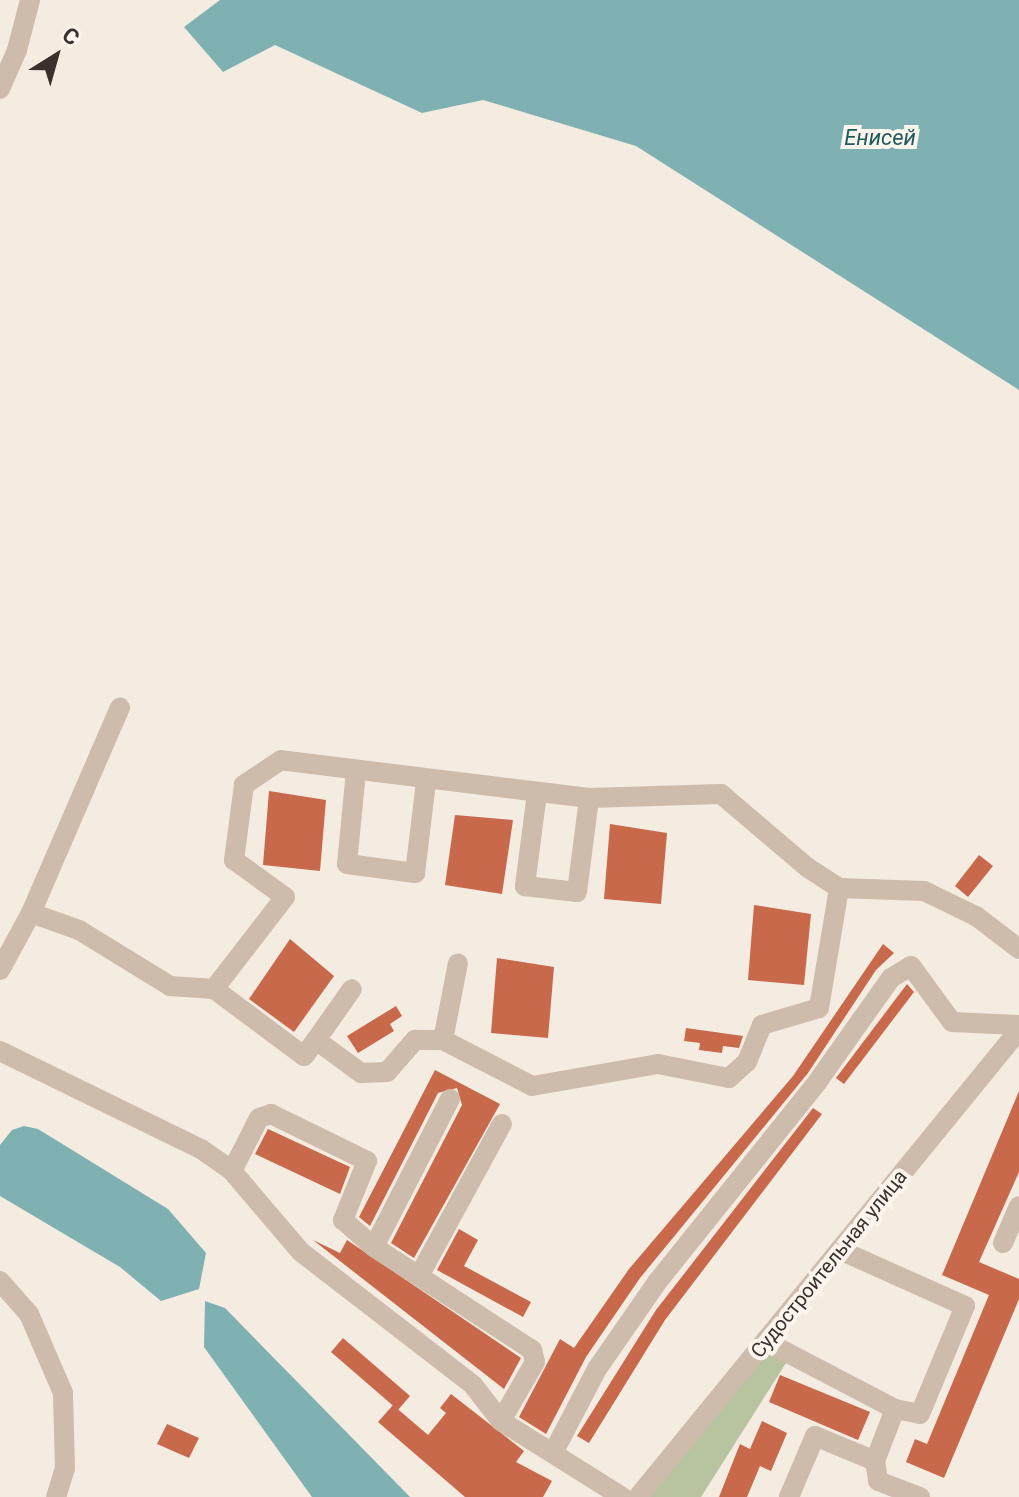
<!DOCTYPE html>
<html>
<head>
<meta charset="utf-8">
<style>
	body { margin:0 }
	#map { position:relative; width:1019px; height:1497px; overflow:hidden; background:#f4ebe1; font-family:Roboto,sans-serif }
	div>[style] { position:absolute }
	.green>* { inset:0; background:#b8c4a0 }
	.water>* { inset:0; background:#7fb0b2 }
	.building>* { inset:0; background:#c8694b }
	.minor>* { height:20px; margin:-10px; padding:0 10px; transform-origin:10px; border-radius:10px; background:#cdbbac }
	span { translate:-50% -50%; white-space:nowrap; text-align:center; line-height:1.15; -webkit-text-stroke:8px #fbf5ee; paint-order:stroke }
	.street-label { font-size:20px; color:#3b302b }
	.water-label { font-size:22px; color:#1f5a5e; font-style:italic }
	.north { position:absolute; left:16px; top:16px; width:80px; height:80px; -webkit-text-stroke:6px #fbf5ee; paint-order:stroke; rotate:37deg; font-size:22px; font-weight:700; line-height:32px; text-align:center; color:#3b302b }
	.north::after { content:''; display:block; margin:auto; width:28px; height:36px; background:#3b302b; clip-path:polygon(50% 0,100% 100%,50% 72%,0 100%) }
</style>
</head>
<body>
<div id="map">
	<div class="green">
		<i style="clip-path:polygon(765px 1349px,786px 1363px,701px 1497px,646px 1497px)"></i>
	</div>
	<div class="water">
		<i style="clip-path:polygon(220px 0,1019px 0,1019px 390px,636px 146px,483px 100px,422px 113px,275px 45px,223px 72px,184px 27px)"></i>
		<i style="clip-path:polygon(24px 1126px,38px 1129px,168px 1209px,206px 1253px,199px 1289px,161px 1301px,120px 1267px,0 1196px,0 1145px,12px 1130px)"></i>
		<i style="clip-path:polygon(205px 1301px,225px 1308px,410px 1497px,312px 1497px,204px 1347px)"></i>
	</div>
	<div class="building">
		<i style="clip-path:polygon(269px 791px,326px 800px,320px 871px,263px 865px)"></i>
		<i style="clip-path:polygon(455px 815px,513px 820px,502px 894px,445px 885px)"></i>
		<i style="clip-path:polygon(610px 824px,667px 833px,661px 904px,604px 899px)"></i>
		<i style="clip-path:polygon(979px 855px,993px 866px,968px 897px,955px 886px)"></i>
		<i style="clip-path:polygon(754px 905px,811px 914px,804px 985px,748px 980px)"></i>
		<i style="clip-path:polygon(290px 939px,334px 976px,294px 1032px,249px 999px)"></i>
		<i style="clip-path:polygon(883px 944px,894px 953px,876px 970px,808px 1073px,640px 1278px,586px 1357px,546px 1434px,519px 1417px,560px 1339px,574px 1348px,629px 1269px,793px 1076px)"></i>
		<i style="clip-path:polygon(497px 958px,554px 967px,548px 1038px,491px 1033px)"></i>
		<i style="clip-path:polygon(907px 984px,914px 992px,844px 1084px,836px 1078px)"></i>
		<i style="clip-path:polygon(396px 1006px,402px 1016px,390px 1024px,394px 1031px,358px 1053px,347px 1036px)"></i>
		<i style="clip-path:polygon(686px 1028px,743px 1036px,739px 1048px,723px 1046px,722px 1053px,699px 1050px,700px 1043px,684px 1041px)"></i>
		<i style="clip-path:polygon(435px 1070px,500px 1104px,414px 1258px,391px 1243px,462px 1105px,457px 1088px,438px 1093px,370px 1226px,359px 1217px)"></i>
		<i style="clip-path:polygon(1019px 1091px,1019px 1172px,979px 1262px,1019px 1279px,1019px 1299px,944px 1478px,906px 1462px,915px 1439px,927px 1444px,989px 1295px,942px 1275px)"></i>
		<i style="clip-path:polygon(813px 1108px,822px 1114px,665px 1320px,589px 1443px,577px 1436px,656px 1310px)"></i>
		<i style="clip-path:polygon(268px 1129px,350px 1167px,340px 1194px,255px 1154px)"></i>
		<i style="clip-path:polygon(459px 1229px,478px 1240px,464px 1266px,531px 1302px,523px 1317px,437px 1270px)"></i>
		<i style="clip-path:polygon(313px 1240px,340px 1253px,347px 1240px,521px 1358px,504px 1389px)"></i>
		<i style="clip-path:polygon(343px 1338px,410px 1396px,398px 1410px,331px 1352px)"></i>
		<i style="clip-path:polygon(780px 1375px,870px 1412px,858px 1440px,769px 1402px)"></i>
		<i style="clip-path:polygon(451px 1394px,524px 1451px,516px 1462px,552px 1481px,543px 1497px,465px 1497px,378px 1422px,393px 1405px,428px 1435px,446px 1413px,440px 1408px)"></i>
		<i style="clip-path:polygon(762px 1421px,787px 1433px,771px 1471px,760px 1466px,747px 1497px,719px 1497px,740px 1444px,750px 1449px)"></i>
		<i style="clip-path:polygon(167px 1424px,199px 1438px,189px 1458px,157px 1444px)"></i>
	</div>
	<div class="minor">
		<i style="left:0;top:89px;width:43px;rotate:-66.4deg"></i>
		<i style="left:17px;top:50px;width:52px;rotate:-75.4deg"></i>
		<i style="left:356px;top:771px;width:93px;rotate:95.5deg"></i>
		<i style="left:347px;top:864px;width:69px;rotate:7.5deg"></i>
		<i style="left:415px;top:873px;width:92px;rotate:-83.1deg"></i>
		<i style="left:537px;top:793px;width:94px;rotate:97.4deg"></i>
		<i style="left:525px;top:886px;width:52px;rotate:6.6deg"></i>
		<i style="left:577px;top:892px;width:95px;rotate:-82.7deg"></i>
		<i style="left:839px;top:888px;width:85px;rotate:2deg"></i>
		<i style="left:924px;top:891px;width:58px;rotate:25.7deg"></i>
		<i style="left:976px;top:916px;width:54px;rotate:37.5deg"></i>
		<i style="left:31px;top:913px;width:51px;rotate:19.5deg"></i>
		<i style="left:79px;top:930px;width:107px;rotate:31.6deg"></i>
		<i style="left:170px;top:986px;width:44px;rotate:3.9deg"></i>
		<i style="left:214px;top:989px;width:112px;rotate:36.7deg"></i>
		<i style="left:304px;top:1056px;width:20px;rotate:-53deg"></i>
		<i style="left:316px;top:1040px;width:56px;rotate:36.3deg"></i>
		<i style="left:361px;top:1073px;width:26px;rotate:-2deg"></i>
		<i style="left:387px;top:1072px;width:43px;rotate:-48.8deg"></i>
		<i style="left:415px;top:1040px;width:28px"></i>
		<i style="left:443px;top:1040px;width:100px;rotate:27.3deg"></i>
		<i style="left:532px;top:1086px;width:128px;rotate:-9.9deg"></i>
		<i style="left:658px;top:1064px;width:72px;rotate:11.2deg"></i>
		<i style="left:729px;top:1078px;width:24px;rotate:-42deg"></i>
		<i style="left:747px;top:1062px;width:40px;rotate:-68deg"></i>
		<i style="left:762px;top:1025px;width:59px;rotate:-16.6deg"></i>
		<i style="left:819px;top:1008px;width:122px;rotate:-80.5deg"></i>
		<i style="left:839px;top:888px;width:37px;rotate:-147deg"></i>
		<i style="left:808px;top:868px;width:114px;rotate:-139.6deg"></i>
		<i style="left:721px;top:794px;width:132px;rotate:178.3deg"></i>
		<i style="left:589px;top:798px;width:310px;rotate:-173deg"></i>
		<i style="left:281px;top:760px;width:45px;rotate:146deg"></i>
		<i style="left:244px;top:785px;width:76px;rotate:97.6deg"></i>
		<i style="left:234px;top:860px;width:63px;rotate:36deg"></i>
		<i style="left:285px;top:897px;width:116px;rotate:127.7deg"></i>
		<i style="left:0;top:970px;width:65px;rotate:-61.5deg"></i>
		<i style="left:31px;top:913px;width:224px;rotate:-66.6deg"></i>
		<i style="left:316px;top:1040px;width:62px;rotate:-54.8deg"></i>
		<i style="left:443px;top:1040px;width:78px;rotate:-79deg"></i>
		<i style="left:0;top:1051px;width:224px;rotate:26deg"></i>
		<i style="left:201px;top:1149px;width:38px;rotate:35deg"></i>
		<i style="left:232px;top:1171px;width:106px;rotate:49.6deg"></i>
		<i style="left:301px;top:1252px;width:217px;rotate:37.7deg"></i>
		<i style="left:473px;top:1385px;width:46px;rotate:52.1deg"></i>
		<i style="left:501px;top:1421px;width:143px;rotate:32.1deg"></i>
		<i style="left:450px;top:1099px;width:166px;rotate:117.2deg"></i>
		<i style="left:374px;top:1247px;width:189px;rotate:33.1deg"></i>
		<i style="left:532px;top:1350px;width:12px;rotate:76deg"></i>
		<i style="left:535px;top:1362px;width:68px;rotate:120deg"></i>
		<i style="left:232px;top:1171px;width:59px;rotate:-63deg"></i>
		<i style="left:259px;top:1118px;width:13px;rotate:-18deg"></i>
		<i style="left:271px;top:1114px;width:107px;rotate:26.1deg"></i>
		<i style="left:367px;top:1161px;width:64px;rotate:112.1deg"></i>
		<i style="left:343px;top:1220px;width:41px;rotate:41.1deg"></i>
		<i style="left:1003px;top:1243px;width:40px;rotate:-66.6deg"></i>
		<i style="left:419px;top:1276px;width:173px;rotate:-61.4deg"></i>
		<i style="left:0;top:1281px;width:44px;rotate:48.7deg"></i>
		<i style="left:29px;top:1314px;width:86px;rotate:66.7deg"></i>
		<i style="left:63px;top:1393px;width:75px;rotate:88.5deg"></i>
		<i style="left:65px;top:1468px;width:30px;rotate:107deg"></i>
		<i style="left:765px;top:1341px;width:147px;rotate:27.6deg"></i>
		<i style="left:895px;top:1409px;width:25px;rotate:11deg"></i>
		<i style="left:920px;top:1414px;width:117px;rotate:-67.4deg"></i>
		<i style="left:965px;top:1306px;width:137px;rotate:-155.9deg"></i>
		<i style="left:553px;top:1453px;width:95px;rotate:-62.4deg"></i>
		<i style="left:597px;top:1369px;width:107px;rotate:-55.3deg"></i>
		<i style="left:658px;top:1281px;width:256px;rotate:-51.3deg"></i>
		<i style="left:818px;top:1081px;width:126px;rotate:-54.7deg"></i>
		<i style="left:891px;top:978px;width:23px;rotate:-31deg"></i>
		<i style="left:911px;top:966px;width:69px;rotate:53.8deg"></i>
		<i style="left:952px;top:1022px;width:67px;rotate:2.6deg"></i>
		<i style="left:875px;top:1461px;width:20px;rotate:81deg"></i>
		<i style="left:878px;top:1481px;width:45px;rotate:20.9deg"></i>
		<i style="left:638px;top:1497px;width:603px;rotate:-50.79deg"></i>
		<i style="left:789px;top:1497px;width:66px;rotate:-66.9deg"></i>
		<i style="left:815px;top:1436px;width:65px;rotate:22.6deg"></i>
		<i style="left:875px;top:1461px;width:56px;rotate:-69deg"></i>
	</div>
	<div class="street-label">
		<span style="left:829px;top:1264px;rotate:-51deg">Судостроительная улица</span>
	</div>
	<div class="water-label">
		<span style="left:880px;top:138px">Енисей</span>
	</div>
	<div class="north">С</div>
</div>
</body>
</html>
